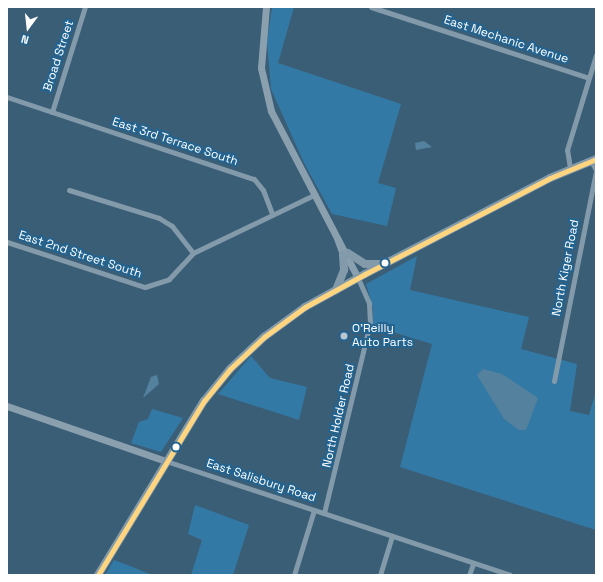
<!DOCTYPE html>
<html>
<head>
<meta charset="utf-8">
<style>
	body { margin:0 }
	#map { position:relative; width:603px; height:582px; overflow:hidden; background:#3b5e77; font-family:"Space Grotesk",sans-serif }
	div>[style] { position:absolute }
	.green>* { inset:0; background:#3379a5 }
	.water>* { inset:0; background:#54819e }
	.street>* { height:5px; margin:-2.5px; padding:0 2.5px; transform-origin:2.5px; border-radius:2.5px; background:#839aaa }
	.secondary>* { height:7px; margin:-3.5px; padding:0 3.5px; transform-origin:3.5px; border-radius:3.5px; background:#8ba0af }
	.primary>* { height:8px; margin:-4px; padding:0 4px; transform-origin:4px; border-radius:4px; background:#829aa9 }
	.bus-1>* { height:5px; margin:-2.5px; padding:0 2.5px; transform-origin:2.5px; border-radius:2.5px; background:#ffd580 }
	.dots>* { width:11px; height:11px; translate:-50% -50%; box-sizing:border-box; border:2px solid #226390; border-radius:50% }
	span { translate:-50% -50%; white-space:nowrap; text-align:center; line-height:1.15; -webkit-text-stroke:4px #226390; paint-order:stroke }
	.street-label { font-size:12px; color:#fff }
	.poi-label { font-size:12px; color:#fff }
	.left { translate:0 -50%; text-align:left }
	.frame { position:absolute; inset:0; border:8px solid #fff; pointer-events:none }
	.north { position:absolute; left:8px; top:8px; width:40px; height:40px; -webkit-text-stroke:3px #226390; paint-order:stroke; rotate:195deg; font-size:11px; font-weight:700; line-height:16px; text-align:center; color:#fff }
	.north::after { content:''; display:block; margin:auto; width:14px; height:18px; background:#fff; clip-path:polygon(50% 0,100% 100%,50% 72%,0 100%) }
</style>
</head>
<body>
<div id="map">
	<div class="green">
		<i style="clip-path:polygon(272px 7px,294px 7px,278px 63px,401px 104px,378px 183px,396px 188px,387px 226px,332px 214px,304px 163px,271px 89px,267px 42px)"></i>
		<i style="clip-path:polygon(417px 256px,410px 290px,529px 317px,521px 349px,577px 364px,570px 411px,589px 415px,596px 391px,596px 530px,400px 467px,432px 344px,373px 326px,373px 308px,366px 284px)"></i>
		<i style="clip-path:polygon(251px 356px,270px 378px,307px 387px,299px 420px,218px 394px)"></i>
		<i style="clip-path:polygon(152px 409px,183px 418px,161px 452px,131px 443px,139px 422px,148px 419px)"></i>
		<i style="clip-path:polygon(195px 505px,249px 525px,233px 575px,191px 575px,202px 540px,188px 534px)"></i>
		<i style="clip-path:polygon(114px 560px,130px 566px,152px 575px,105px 575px)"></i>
	</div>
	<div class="water">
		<i style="clip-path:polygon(424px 141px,432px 147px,416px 150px,415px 143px)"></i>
		<i style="clip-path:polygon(483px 369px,502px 374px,538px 398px,526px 430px,519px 430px,504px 419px,477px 375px)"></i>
		<i style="clip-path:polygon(157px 375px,159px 384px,143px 398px,151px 377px)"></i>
	</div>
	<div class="street">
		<i style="left:371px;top:7px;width:229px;rotate:18deg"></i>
		<i style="left:7px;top:97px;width:260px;rotate:18.4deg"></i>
		<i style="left:254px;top:179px;width:14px;rotate:51deg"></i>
		<i style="left:263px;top:190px;width:26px;rotate:69deg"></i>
		<i style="left:52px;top:112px;width:110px;rotate:-72.6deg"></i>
		<i style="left:570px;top:168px;width:18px;rotate:-99deg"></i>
		<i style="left:567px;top:150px;width:99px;rotate:-73deg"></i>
		<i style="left:69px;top:190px;width:94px;rotate:17.3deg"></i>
		<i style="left:159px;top:218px;width:15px;rotate:32deg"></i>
		<i style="left:172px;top:226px;width:34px;rotate:52deg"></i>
		<i style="left:7px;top:242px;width:145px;rotate:18.1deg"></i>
		<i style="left:145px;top:287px;width:25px;rotate:-18deg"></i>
		<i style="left:169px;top:279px;width:35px;rotate:-47deg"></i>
		<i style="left:193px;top:253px;width:134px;rotate:-25.6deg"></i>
		<i style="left:554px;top:381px;width:215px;rotate:-78.7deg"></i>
		<i style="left:596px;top:170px;width:10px;rotate:-119deg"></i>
		<i style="left:166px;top:461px;width:362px;rotate:18.3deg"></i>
		<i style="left:324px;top:513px;width:195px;rotate:-76.4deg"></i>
		<i style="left:370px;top:323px;width:20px;rotate:-93deg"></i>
		<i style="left:369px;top:303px;width:27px;rotate:-114deg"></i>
		<i style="left:294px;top:575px;width:68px;rotate:-72.9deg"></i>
		<i style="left:380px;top:575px;width:41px;rotate:-72.9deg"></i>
		<i style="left:469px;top:575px;width:12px;rotate:-70deg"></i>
	</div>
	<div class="secondary">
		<i style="left:266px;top:7px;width:61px;rotate:94.7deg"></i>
		<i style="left:261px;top:68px;width:44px;rotate:76.9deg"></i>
		<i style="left:271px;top:111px;width:188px;rotate:62.5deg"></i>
		<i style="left:337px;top:238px;width:23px;rotate:70deg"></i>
		<i style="left:7px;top:406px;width:168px;rotate:19.1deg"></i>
	</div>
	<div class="primary">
		<i style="left:348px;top:253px;width:20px;rotate:33deg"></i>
		<i style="left:365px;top:264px;width:17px"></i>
		<i style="left:336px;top:290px;width:22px;rotate:-68deg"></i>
		<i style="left:344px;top:270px;width:15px;rotate:-94deg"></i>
		<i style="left:98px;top:575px;width:204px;rotate:-58.7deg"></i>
		<i style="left:204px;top:401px;width:41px;rotate:-50.9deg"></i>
		<i style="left:230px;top:369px;width:47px;rotate:-43.3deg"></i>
		<i style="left:264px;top:337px;width:51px;rotate:-36.2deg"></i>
		<i style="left:305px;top:307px;width:68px;rotate:-28.8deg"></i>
		<i style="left:365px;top:274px;width:208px;rotate:-27.4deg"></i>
		<i style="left:550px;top:178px;width:50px;rotate:-22.4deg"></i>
	</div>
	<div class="bus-1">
		<i style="left:98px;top:575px;width:204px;rotate:-58.7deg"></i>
		<i style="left:204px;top:401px;width:41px;rotate:-50.9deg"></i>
		<i style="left:230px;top:369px;width:47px;rotate:-43.3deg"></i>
		<i style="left:264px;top:337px;width:51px;rotate:-36.2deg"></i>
		<i style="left:305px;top:307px;width:68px;rotate:-28.8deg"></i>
		<i style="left:365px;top:274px;width:208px;rotate:-27.4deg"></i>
		<i style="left:550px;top:178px;width:50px;rotate:-22.4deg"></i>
	</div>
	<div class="dots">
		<i style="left:385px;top:263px;background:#fff"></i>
		<i style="left:344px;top:336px;background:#bac7cf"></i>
		<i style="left:176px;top:447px;background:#fff"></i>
	</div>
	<div class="street-label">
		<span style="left:506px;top:40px;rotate:18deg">East Mechanic Avenue</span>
		<span style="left:59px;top:56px;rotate:-72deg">Broad Street</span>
		<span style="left:175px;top:142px;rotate:18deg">East 3rd Terrace South</span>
		<span style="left:80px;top:255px;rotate:18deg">East 2nd Street South</span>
		<span style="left:566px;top:268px;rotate:-79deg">North Kiger Road</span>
		<span style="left:339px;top:416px;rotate:-77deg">North Holder Road</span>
		<span style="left:261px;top:481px;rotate:18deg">East Salisbury Road</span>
	</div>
	<div class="poi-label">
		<span class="left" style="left:352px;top:336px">O'Reilly<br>Auto Parts</span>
	</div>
	<div class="frame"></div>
	<div class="north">N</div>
</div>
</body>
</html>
